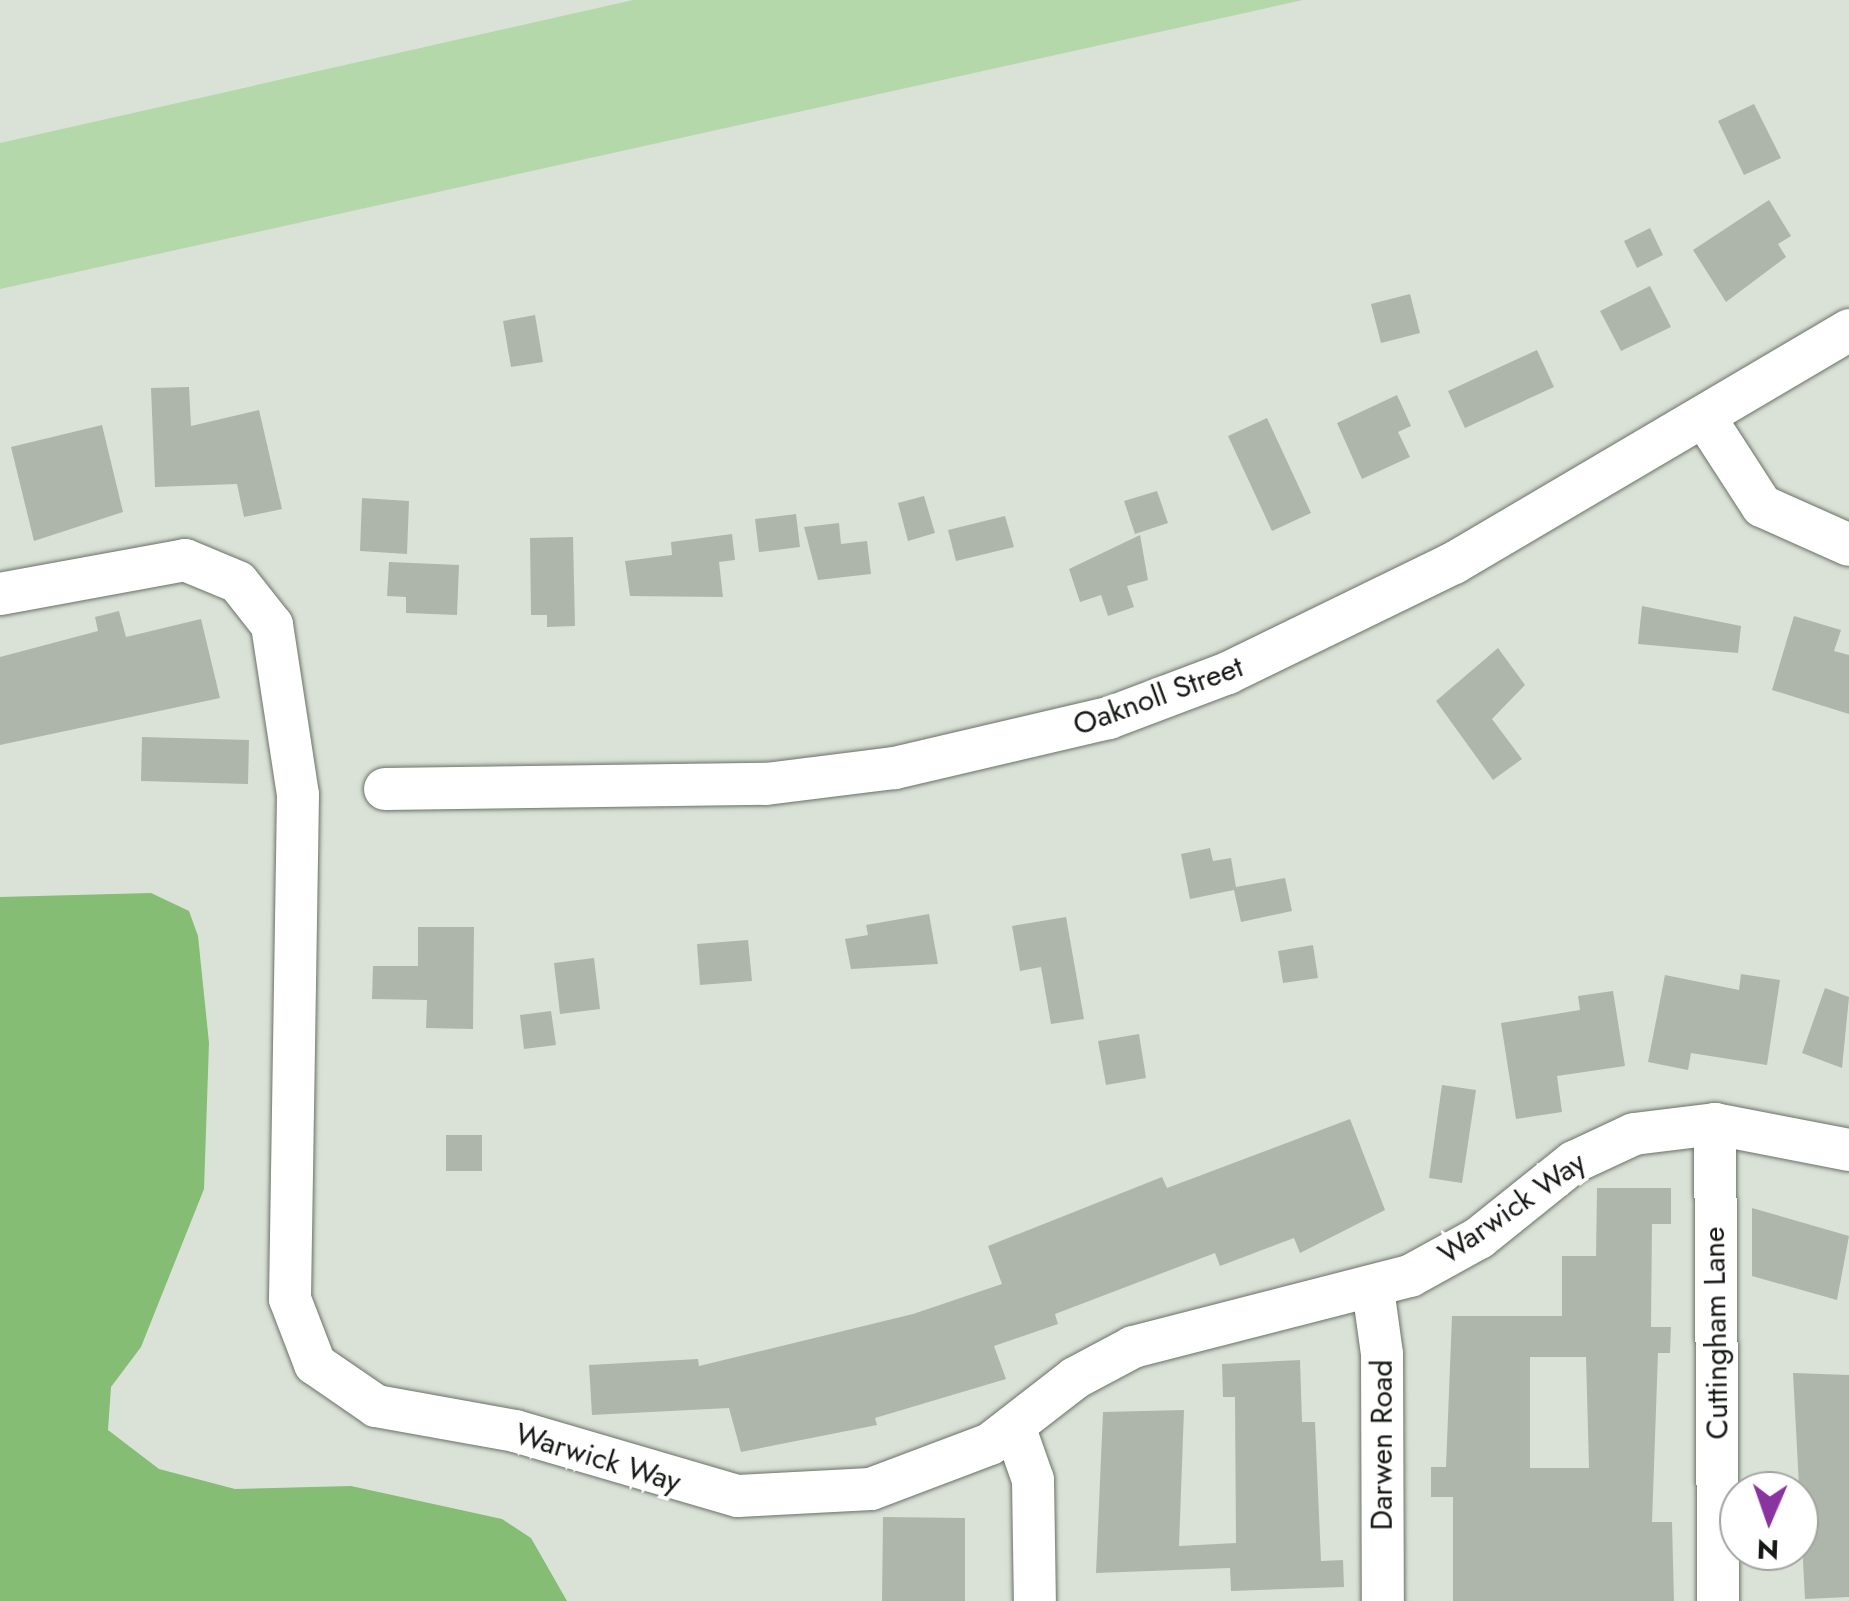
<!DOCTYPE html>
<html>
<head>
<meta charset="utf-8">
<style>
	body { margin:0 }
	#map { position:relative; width:1849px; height:1601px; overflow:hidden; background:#dae2d7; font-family:Jost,sans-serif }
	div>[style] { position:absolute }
	.green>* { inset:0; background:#b5d8ab }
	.water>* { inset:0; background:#84bd73 }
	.building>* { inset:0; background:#aeb6ac }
	.roads { filter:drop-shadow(0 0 2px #6b7268) drop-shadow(0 0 2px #6b7268) }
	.minor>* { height:42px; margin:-21px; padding:0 21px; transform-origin:21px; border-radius:21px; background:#fff }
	span { translate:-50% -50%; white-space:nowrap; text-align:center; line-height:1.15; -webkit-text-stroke:8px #fff; paint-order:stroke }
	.street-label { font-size:30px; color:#151814 }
	.north { position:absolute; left:1719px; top:1471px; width:100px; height:100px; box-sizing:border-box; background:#fff; border:2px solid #a1a3a1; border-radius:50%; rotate:182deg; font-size:28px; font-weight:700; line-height:40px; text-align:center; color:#151814 }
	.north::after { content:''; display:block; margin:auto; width:35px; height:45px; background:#8a34a1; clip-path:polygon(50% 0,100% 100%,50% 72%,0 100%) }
</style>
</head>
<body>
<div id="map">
	<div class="green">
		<i style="clip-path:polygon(633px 0,1303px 0,0 289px,0 143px)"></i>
	</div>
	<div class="water">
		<i style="clip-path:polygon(151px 893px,189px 911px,198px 936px,209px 1043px,204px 1189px,141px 1347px,111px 1387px,108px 1430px,159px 1469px,235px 1489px,351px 1486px,502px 1519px,531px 1538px,567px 1601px,0 1601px,0 897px)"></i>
	</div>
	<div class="building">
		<i style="clip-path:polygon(1754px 104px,1781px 158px,1744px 175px,1718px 121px)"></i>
		<i style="clip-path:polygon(1769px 200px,1791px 236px,1778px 244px,1786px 257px,1726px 302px,1693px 250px)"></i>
		<i style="clip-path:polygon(1650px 228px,1663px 255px,1637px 268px,1624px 241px)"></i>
		<i style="clip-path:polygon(1650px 286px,1671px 327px,1621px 351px,1600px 311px)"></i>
		<i style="clip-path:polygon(1410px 294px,1420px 333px,1381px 343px,1371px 304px)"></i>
		<i style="clip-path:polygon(535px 315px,543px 362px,511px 367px,503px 321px)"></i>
		<i style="clip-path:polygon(1537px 350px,1554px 387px,1465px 428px,1448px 391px)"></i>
		<i style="clip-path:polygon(189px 387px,191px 426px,259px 410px,282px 509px,244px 517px,237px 484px,155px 487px,151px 388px)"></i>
		<i style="clip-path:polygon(1397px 395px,1411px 426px,1398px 432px,1410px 457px,1362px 479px,1337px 423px)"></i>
		<i style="clip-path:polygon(1267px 418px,1311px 513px,1272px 531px,1228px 436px)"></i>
		<i style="clip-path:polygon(102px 425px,123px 512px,34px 541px,11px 447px)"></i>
		<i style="clip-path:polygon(1157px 491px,1168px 523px,1135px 534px,1124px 501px)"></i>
		<i style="clip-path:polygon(924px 496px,935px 533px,908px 541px,898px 503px)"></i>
		<i style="clip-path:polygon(362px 498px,409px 501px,407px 554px,360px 551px)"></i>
		<i style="clip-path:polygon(796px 514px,800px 547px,759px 552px,755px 519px)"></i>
		<i style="clip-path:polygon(1005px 516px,1014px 547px,956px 561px,948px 530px)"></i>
		<i style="clip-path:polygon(839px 523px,841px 544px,867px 541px,871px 574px,818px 580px,804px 527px)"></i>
		<i style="clip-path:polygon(732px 534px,735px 560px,719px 562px,723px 597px,630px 596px,625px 561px,672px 555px,671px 542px)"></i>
		<i style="clip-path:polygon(1140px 535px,1148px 580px,1127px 586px,1134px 607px,1108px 616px,1101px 595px,1080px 602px,1069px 569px)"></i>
		<i style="clip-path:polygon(573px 537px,575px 626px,547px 627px,547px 615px,531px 615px,530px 538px)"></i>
		<i style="clip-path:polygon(389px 562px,459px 565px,457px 615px,406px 613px,406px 597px,387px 596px)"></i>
		<i style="clip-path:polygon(1642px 606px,1741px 626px,1738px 653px,1638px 644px)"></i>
		<i style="clip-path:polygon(119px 611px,126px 637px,201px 619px,220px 698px,0 745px,0 657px,98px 631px,95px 617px)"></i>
		<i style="clip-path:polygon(1794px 616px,1841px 630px,1834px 651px,1849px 655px,1849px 714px,1772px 690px)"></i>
		<i style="clip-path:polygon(1498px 648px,1525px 685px,1492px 719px,1522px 759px,1493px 780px,1436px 701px)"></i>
		<i style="clip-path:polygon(142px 737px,249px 740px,248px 784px,141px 781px)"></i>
		<i style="clip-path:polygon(1210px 848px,1213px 861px,1231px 858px,1236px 887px,1285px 878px,1292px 911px,1241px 922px,1234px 890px,1190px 899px,1181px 854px)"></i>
		<i style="clip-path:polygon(929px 914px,938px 964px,851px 969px,845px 939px,868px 935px,866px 925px)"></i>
		<i style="clip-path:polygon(1066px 917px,1084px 1019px,1051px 1024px,1041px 967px,1020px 971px,1012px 926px)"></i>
		<i style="clip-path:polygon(418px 927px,474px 927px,473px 1029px,426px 1028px,427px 1000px,372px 999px,373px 966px,418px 966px)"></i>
		<i style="clip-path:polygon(748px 940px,752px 981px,700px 985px,697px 944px)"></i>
		<i style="clip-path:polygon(1313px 945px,1318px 978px,1283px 983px,1278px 951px)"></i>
		<i style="clip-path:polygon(594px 958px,600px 1009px,560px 1014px,554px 963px)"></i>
		<i style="clip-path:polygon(1741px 974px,1780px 980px,1767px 1065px,1691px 1053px,1688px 1070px,1648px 1062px,1665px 975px,1739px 990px)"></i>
		<i style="clip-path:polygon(1825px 988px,1849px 997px,1842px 1068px,1802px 1053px)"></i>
		<i style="clip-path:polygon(1613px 991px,1625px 1066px,1557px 1076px,1562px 1112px,1516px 1119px,1501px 1023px,1580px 1010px,1578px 996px)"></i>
		<i style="clip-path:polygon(551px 1011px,556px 1045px,524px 1049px,520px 1015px)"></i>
		<i style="clip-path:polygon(1139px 1034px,1146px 1078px,1106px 1085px,1098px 1041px)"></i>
		<i style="clip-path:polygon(1442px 1085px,1476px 1090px,1462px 1183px,1429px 1178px)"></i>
		<i style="clip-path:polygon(1350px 1119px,1385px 1210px,1300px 1253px,1294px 1238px,1220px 1266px,1215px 1253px,1055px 1314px,1058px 1324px,994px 1346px,1006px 1379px,875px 1418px,877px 1425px,741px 1452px,729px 1408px,592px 1415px,589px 1365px,698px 1359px,699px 1366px,913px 1314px,1002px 1284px,988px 1246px,1162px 1177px,1167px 1188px)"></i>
		<i style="clip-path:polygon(446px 1135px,482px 1135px,482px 1171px,446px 1171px)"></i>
		<i style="clip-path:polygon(evenodd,1597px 1188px,1671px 1188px,1671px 1224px,1652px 1224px,1651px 1327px,1671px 1327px,1670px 1353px,1658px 1353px,1652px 1522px,1672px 1522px,1674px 1601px,1453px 1601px,1453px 1497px,1431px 1497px,1431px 1467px,1446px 1467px,1452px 1316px,1562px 1316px,1562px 1256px,1596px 1256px,1597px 1188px,1530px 1357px,1586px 1357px,1589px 1468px,1530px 1468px,1530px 1357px)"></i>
		<i style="clip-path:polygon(1752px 1208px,1849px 1236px,1837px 1300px,1752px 1276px)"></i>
		<i style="clip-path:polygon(1300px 1360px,1302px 1422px,1315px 1422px,1321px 1561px,1343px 1560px,1344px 1587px,1231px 1591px,1230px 1568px,1096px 1573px,1103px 1412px,1184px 1410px,1179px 1546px,1236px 1543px,1235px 1397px,1223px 1397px,1222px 1364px)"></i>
		<i style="clip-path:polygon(1793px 1373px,1849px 1375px,1849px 1597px,1805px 1599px)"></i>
		<i style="clip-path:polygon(883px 1517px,965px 1518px,965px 1601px,882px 1601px)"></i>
	</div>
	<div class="roads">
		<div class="minor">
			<i style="left:1705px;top:418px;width:105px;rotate:57.1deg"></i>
			<i style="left:1762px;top:506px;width:95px;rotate:24.1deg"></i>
			<i style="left:0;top:594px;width:188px;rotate:-10.4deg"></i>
			<i style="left:185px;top:560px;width:57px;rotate:22.5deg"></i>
			<i style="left:238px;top:582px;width:55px;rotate:51.7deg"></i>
			<i style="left:272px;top:625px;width:172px;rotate:81.3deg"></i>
			<i style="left:298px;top:795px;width:504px;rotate:90.91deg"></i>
			<i style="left:290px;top:1299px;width:70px;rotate:69deg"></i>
			<i style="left:315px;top:1364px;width:74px;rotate:34.5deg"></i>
			<i style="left:376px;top:1406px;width:141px;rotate:10.2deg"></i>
			<i style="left:515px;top:1431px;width:232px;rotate:16.3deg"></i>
			<i style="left:738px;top:1496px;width:133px;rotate:-3deg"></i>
			<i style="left:871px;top:1489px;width:127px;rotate:-20.7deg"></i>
			<i style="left:990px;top:1444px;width:108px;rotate:-37.8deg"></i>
			<i style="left:1075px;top:1378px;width:66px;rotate:-28.1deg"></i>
			<i style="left:1133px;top:1347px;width:286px;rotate:-14.4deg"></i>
			<i style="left:1410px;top:1276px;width:79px;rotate:-28.8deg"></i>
			<i style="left:1479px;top:1238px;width:122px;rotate:-38.7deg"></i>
			<i style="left:1574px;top:1162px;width:66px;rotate:-25deg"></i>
			<i style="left:1634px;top:1134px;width:82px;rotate:-7deg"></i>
			<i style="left:1715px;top:1124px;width:136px;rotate:11deg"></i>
			<i style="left:385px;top:789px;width:381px;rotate:-0.8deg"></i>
			<i style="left:766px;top:784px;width:130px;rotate:-7.1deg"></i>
			<i style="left:895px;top:768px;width:220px;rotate:-13.2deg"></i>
			<i style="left:1109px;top:718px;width:127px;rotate:-20.7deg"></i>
			<i style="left:1228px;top:673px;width:251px;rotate:-26deg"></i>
			<i style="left:1454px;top:563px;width:459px;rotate:-30.5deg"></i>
			<i style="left:1715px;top:1124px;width:477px;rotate:89.6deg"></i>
			<i style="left:1373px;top:1289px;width:66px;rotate:82.1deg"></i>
			<i style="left:1382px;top:1354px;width:247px;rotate:89.8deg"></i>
			<i style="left:1014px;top:1426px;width:57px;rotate:70.6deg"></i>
			<i style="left:1033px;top:1480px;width:121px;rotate:89.1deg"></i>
		</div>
	</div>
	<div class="street-label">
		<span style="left:1158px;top:696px;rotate:-20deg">Oaknoll Street</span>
		<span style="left:1512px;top:1208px;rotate:-35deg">Warwick Way</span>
		<span style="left:1716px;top:1333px;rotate:-91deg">Cuttingham Lane</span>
		<span style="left:1382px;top:1445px;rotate:-90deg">Darwen Road</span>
		<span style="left:598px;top:1458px;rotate:17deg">Warwick Way</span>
	</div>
	<div class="north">N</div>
</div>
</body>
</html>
